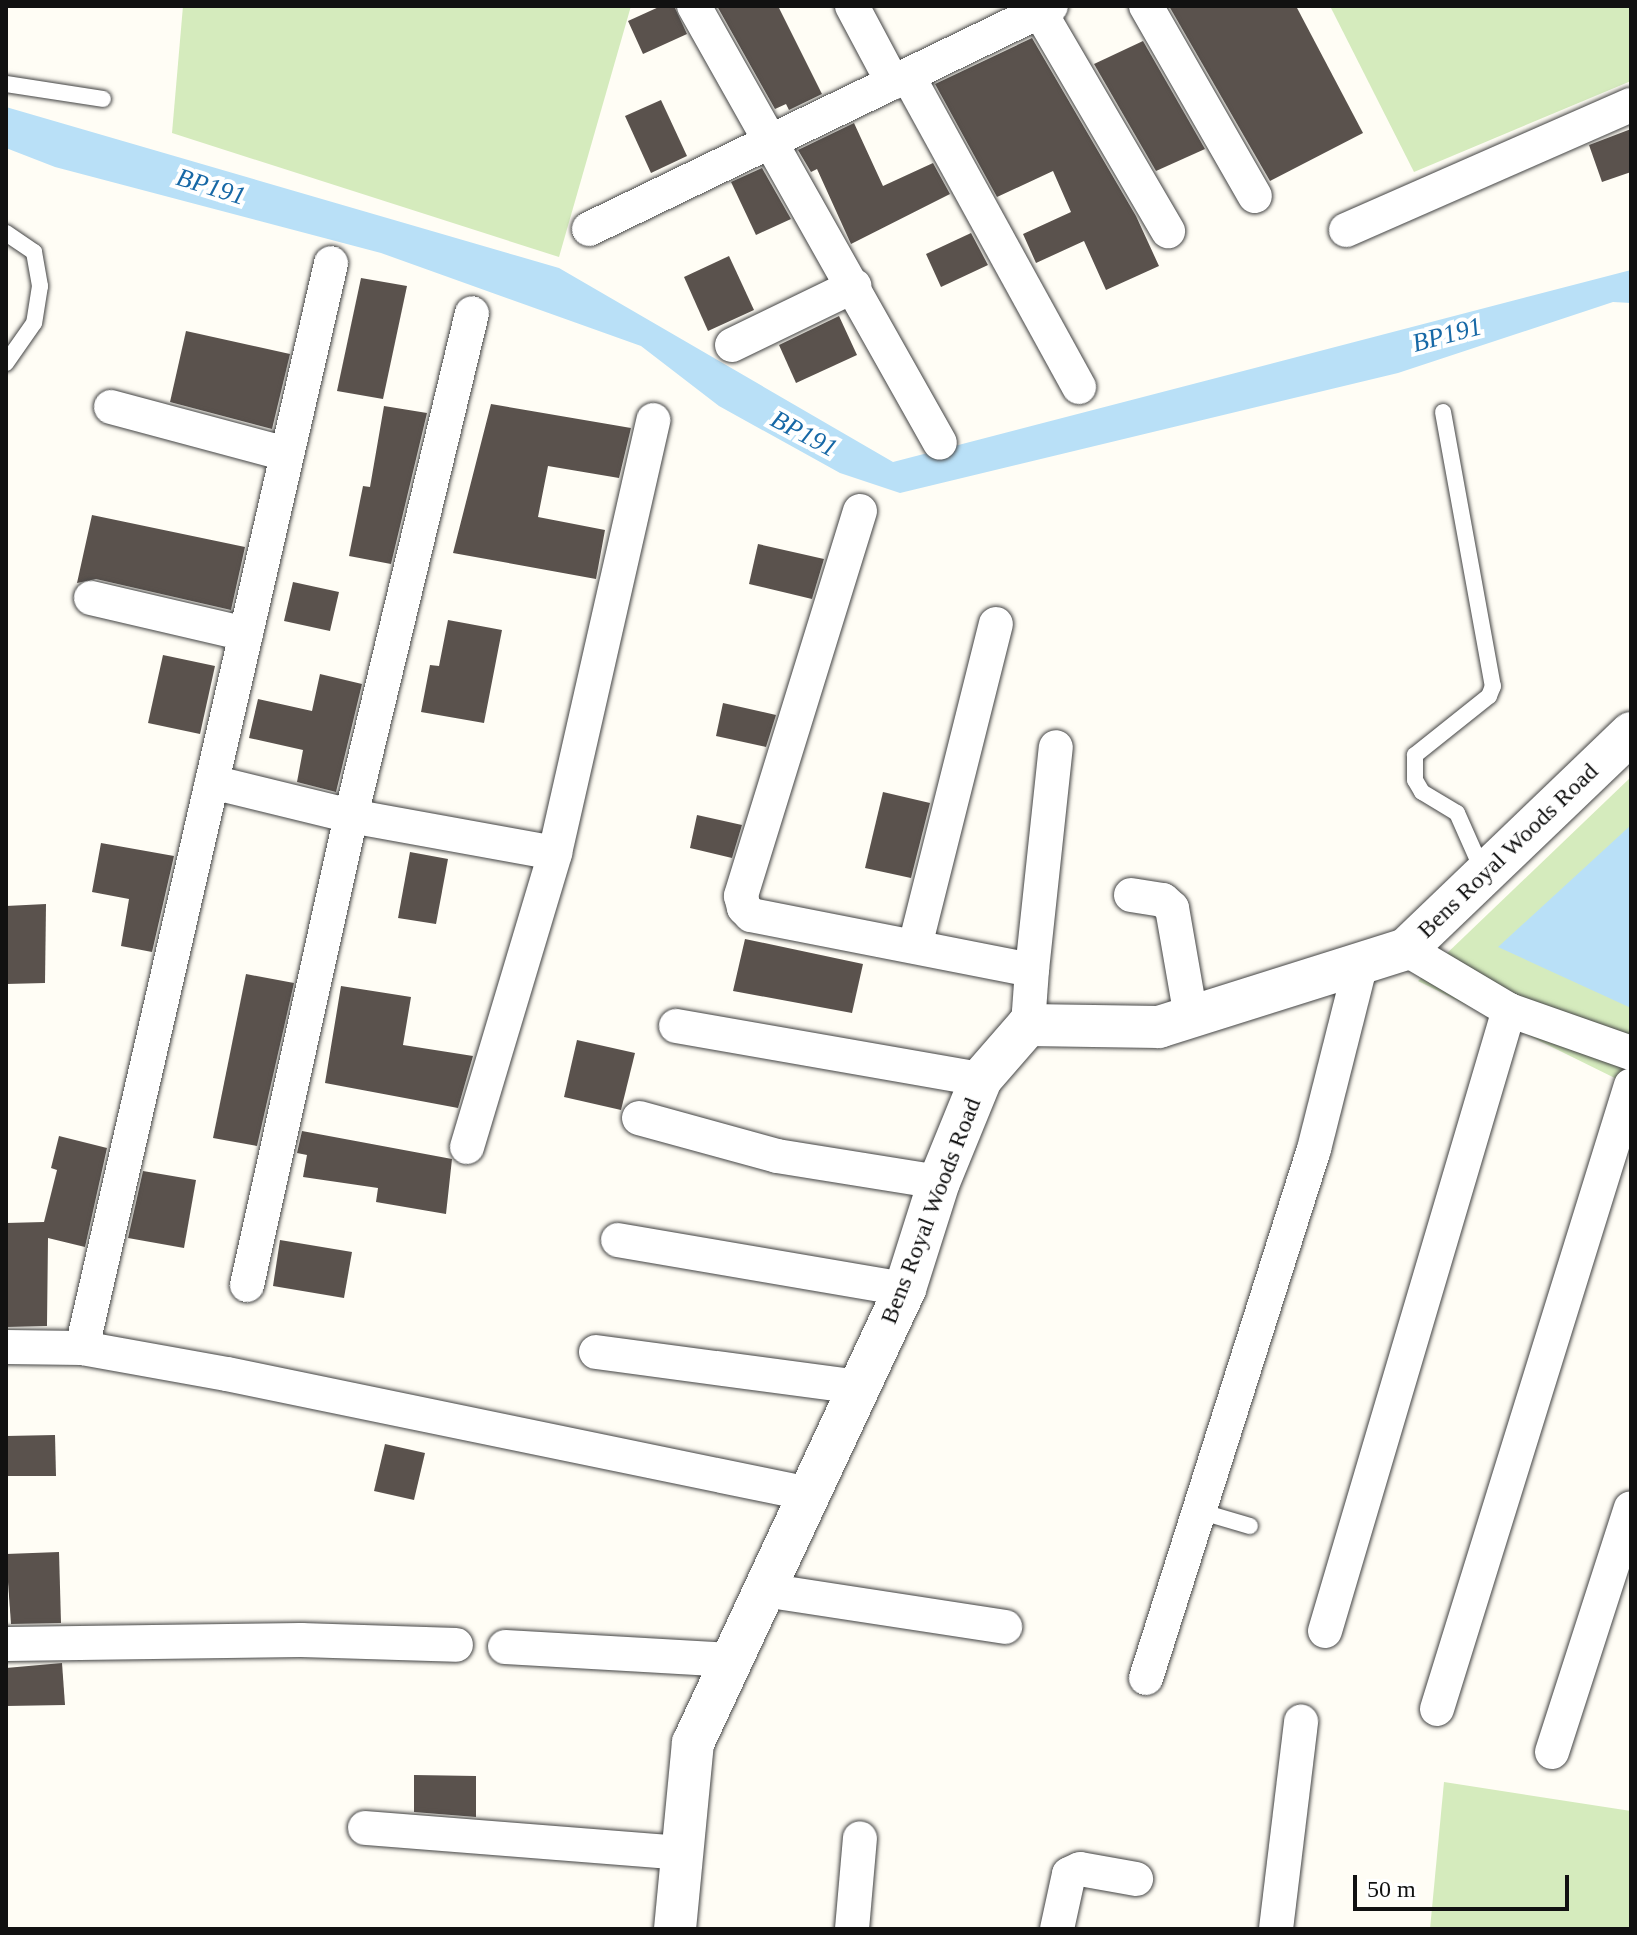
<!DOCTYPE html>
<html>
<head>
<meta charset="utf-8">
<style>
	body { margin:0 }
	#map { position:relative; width:1637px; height:1935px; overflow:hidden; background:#fffdf5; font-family:"Times New Roman",serif }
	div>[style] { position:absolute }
	.green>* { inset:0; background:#d5ebbd }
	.water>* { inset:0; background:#b9e0f7 }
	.building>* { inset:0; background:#5a524d }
	.roads { filter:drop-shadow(0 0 2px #444) drop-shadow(0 0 2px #444) }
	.service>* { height:16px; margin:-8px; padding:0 8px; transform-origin:8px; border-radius:8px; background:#fff }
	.minor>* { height:34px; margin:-17px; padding:0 17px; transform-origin:17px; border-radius:17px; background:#fff }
	.tertiary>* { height:42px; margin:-21px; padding:0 21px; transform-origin:21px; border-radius:21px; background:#fff }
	span { translate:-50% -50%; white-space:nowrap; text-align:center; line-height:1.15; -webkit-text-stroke:8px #fff; paint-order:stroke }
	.street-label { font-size:24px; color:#111 }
	.water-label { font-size:26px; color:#1768a6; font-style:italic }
	.frame { position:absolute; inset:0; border:8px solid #111; pointer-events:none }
	.scale { position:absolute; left:1353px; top:1875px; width:216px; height:36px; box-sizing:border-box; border:4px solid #111; border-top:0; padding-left:10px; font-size:24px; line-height:28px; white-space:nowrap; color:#111; -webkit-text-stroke:6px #fff; paint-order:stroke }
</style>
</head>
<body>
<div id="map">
	<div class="green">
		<i style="clip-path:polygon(183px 6px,631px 6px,559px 257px,172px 133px)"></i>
		<i style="clip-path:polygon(1330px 6px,1631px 6px,1631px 81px,1414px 172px)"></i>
		<i style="clip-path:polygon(1631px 777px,1631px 1086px,1418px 981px)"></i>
		<i style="clip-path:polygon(1444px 1782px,1631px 1811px,1631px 1929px,1430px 1929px)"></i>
	</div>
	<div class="water">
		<i style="clip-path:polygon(6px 107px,559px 268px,893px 462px,1631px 270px,1631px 303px,1613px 302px,1398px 373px,900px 493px,840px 473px,719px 406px,641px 346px,381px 253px,55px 167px,6px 148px)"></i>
		<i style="clip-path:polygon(1631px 825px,1631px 1008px,1498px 947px)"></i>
	</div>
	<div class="building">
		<i style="clip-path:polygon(661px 6px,674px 6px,687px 34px,643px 54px,628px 21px)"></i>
		<i style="clip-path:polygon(717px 6px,778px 6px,822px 94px,789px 110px,786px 104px,775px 109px)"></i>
		<i style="clip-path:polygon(1169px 6px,1296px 6px,1363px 133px,1270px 181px)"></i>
		<i style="clip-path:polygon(1032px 38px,1136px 216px,1159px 266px,1106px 290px,1084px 241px,1036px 263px,1023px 234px,1071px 212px,1053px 171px,997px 197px,935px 84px)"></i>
		<i style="clip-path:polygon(1143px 41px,1205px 149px,1156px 171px,1094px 64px)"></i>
		<i style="clip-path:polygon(661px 100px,687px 156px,651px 173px,625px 116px)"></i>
		<i style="clip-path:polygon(854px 123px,883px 186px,933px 163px,950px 194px,851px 244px,817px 169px,811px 172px,798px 150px)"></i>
		<i style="clip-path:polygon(1631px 129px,1631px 172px,1602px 182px,1589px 145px)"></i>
		<i style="clip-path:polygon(762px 168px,791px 219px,756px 235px,731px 182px)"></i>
		<i style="clip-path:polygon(971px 233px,988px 265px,941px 287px,926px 254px)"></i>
		<i style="clip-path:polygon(729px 256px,754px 310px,708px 331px,684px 277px)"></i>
		<i style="clip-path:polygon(361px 278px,407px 286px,383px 399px,337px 391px)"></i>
		<i style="clip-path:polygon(839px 316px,857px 355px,796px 383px,779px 345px)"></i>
		<i style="clip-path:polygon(186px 331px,290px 354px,272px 429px,170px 402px)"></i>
		<i style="clip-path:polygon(491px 404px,631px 428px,619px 478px,548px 466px,538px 517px,605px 530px,596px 579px,453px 553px)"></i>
		<i style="clip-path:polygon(384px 406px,427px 413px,391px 564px,349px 556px,363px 486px,370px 487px)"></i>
		<i style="clip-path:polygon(92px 515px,245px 547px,231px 610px,96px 579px,77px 583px)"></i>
		<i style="clip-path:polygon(758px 544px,824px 559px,812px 599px,749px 584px)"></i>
		<i style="clip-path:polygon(293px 582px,339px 592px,330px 631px,284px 621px)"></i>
		<i style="clip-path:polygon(448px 620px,502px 630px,484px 723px,421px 712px,430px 665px,439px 666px)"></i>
		<i style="clip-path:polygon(163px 655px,215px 666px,200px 734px,148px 723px)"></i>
		<i style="clip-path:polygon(320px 674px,362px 684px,336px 792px,297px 782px,303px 750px,249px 738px,258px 699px,312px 711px)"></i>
		<i style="clip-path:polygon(723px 703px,776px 715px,766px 747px,716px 736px)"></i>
		<i style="clip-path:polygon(883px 792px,930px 803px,911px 878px,865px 868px)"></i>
		<i style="clip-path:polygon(697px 815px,742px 825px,732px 858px,690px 848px)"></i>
		<i style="clip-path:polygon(101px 843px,174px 856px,152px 952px,121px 946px,129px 899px,92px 892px)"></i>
		<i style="clip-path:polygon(410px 852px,448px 859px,436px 924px,398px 918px)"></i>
		<i style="clip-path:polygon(46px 904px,45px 983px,6px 984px,6px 906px)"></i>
		<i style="clip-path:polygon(745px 939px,863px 964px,852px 1013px,733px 991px)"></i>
		<i style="clip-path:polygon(246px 974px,294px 983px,257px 1146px,213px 1138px)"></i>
		<i style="clip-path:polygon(341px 986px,411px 997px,403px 1045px,473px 1056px,458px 1108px,325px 1083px)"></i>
		<i style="clip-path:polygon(577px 1040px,635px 1053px,621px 1110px,564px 1097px)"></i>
		<i style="clip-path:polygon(302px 1131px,452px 1159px,446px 1214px,376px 1202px,378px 1188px,303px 1177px,307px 1155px,297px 1153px)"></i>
		<i style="clip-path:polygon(59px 1136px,107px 1148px,85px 1247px,48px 1238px,47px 1326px,6px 1327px,6px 1223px,44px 1222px,57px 1170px,51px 1168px)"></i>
		<i style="clip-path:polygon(143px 1171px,196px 1180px,184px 1248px,128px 1238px)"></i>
		<i style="clip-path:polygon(280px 1240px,352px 1252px,344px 1298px,273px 1286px)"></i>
		<i style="clip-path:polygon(55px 1435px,56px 1476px,6px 1476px,6px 1436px)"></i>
		<i style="clip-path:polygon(385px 1444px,425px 1453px,414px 1500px,374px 1491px)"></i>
		<i style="clip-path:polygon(59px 1552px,61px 1623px,11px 1624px,6px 1554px)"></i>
		<i style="clip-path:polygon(62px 1663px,65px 1705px,6px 1706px,6px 1668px)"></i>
		<i style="clip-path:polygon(414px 1775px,476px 1776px,476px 1817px,414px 1812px)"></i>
	</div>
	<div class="roads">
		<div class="service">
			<i style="left:6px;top:84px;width:98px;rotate:8.8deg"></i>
			<i style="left:6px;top:233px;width:34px;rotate:34deg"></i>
			<i style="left:34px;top:252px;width:35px;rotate:80deg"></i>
			<i style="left:40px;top:286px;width:37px;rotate:99deg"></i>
			<i style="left:34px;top:323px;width:49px;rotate:125deg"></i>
			<i style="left:1443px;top:412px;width:279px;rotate:79.7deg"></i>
			<i style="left:1493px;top:686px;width:11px;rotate:112deg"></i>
			<i style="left:1489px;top:696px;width:95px;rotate:141.4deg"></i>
			<i style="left:1415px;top:755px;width:25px;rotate:90deg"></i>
			<i style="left:1415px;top:780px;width:14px;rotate:60deg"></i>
			<i style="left:1422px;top:792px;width:41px;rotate:31deg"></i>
			<i style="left:1457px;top:813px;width:67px;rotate:66.1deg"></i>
			<i style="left:1199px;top:1511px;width:53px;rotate:16.4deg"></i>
		</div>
		<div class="minor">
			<i style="left:694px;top:6px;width:501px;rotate:60.62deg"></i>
			<i style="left:852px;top:6px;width:87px;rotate:62deg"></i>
			<i style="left:1146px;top:6px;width:219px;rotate:60.2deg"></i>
			<i style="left:1040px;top:12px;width:254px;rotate:59.7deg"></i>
			<i style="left:908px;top:76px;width:355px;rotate:61.2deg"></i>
			<i style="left:589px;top:229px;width:513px;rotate:-25.77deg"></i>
			<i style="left:1346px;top:230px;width:311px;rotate:-23.7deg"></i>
			<i style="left:732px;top:345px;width:136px;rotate:-25.8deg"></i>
			<i style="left:111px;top:407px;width:182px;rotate:15deg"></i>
			<i style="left:860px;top:511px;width:403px;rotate:107.2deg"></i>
			<i style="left:741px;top:896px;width:12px;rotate:76deg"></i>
			<i style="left:744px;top:908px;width:10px;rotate:45deg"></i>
			<i style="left:751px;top:915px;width:286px;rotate:11.1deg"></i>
			<i style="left:1032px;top:970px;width:55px;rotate:94.2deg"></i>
			<i style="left:91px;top:598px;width:159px;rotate:13.1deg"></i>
			<i style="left:212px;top:782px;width:143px;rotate:13.7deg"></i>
			<i style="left:351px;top:816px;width:207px;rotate:10.3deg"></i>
			<i style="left:1131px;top:895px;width:32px;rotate:9deg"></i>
			<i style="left:1163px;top:900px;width:12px;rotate:42deg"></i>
			<i style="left:1172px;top:908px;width:111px;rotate:80.1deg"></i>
			<i style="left:915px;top:946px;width:332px;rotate:-75.9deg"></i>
			<i style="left:1406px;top:949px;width:120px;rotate:30.6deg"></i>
			<i style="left:1509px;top:1010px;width:129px;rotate:19.4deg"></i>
			<i style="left:1032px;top:970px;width:224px;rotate:-83.9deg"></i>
			<i style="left:676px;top:1026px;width:310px;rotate:9.9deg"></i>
			<i style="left:639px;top:1118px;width:143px;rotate:15.4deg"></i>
			<i style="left:777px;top:1156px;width:164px;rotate:9.1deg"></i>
			<i style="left:467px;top:1147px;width:307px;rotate:-73.3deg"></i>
			<i style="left:555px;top:853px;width:444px;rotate:-77.2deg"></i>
			<i style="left:618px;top:1240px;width:291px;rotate:9.7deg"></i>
			<i style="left:247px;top:1285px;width:480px;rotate:-77.5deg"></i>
			<i style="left:351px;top:816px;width:517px;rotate:-76.47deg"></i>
			<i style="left:6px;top:1347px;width:76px;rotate:0.8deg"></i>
			<i style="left:82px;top:1348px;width:147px;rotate:10.2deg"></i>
			<i style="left:227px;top:1374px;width:594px;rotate:11.65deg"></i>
			<i style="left:82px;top:1348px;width:1113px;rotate:-77.07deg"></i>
			<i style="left:596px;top:1352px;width:266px;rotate:7.6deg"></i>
			<i style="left:764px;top:1590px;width:244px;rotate:8.7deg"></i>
			<i style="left:1325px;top:1631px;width:648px;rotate:-73.5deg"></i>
			<i style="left:6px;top:1644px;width:295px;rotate:-0.8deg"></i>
			<i style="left:301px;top:1640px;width:155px;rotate:1.8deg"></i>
			<i style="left:505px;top:1647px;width:227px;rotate:3.3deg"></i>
			<i style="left:1146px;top:1678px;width:555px;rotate:-72.38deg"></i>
			<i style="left:1314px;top:1149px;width:192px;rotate:-75.8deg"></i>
			<i style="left:1437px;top:1709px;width:653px;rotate:-72.73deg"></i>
			<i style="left:1552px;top:1752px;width:256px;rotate:-72.1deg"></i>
			<i style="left:365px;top:1828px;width:319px;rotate:4.5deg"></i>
			<i style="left:852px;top:1929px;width:91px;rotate:-85deg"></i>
			<i style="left:1057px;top:1929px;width:56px;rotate:-77.7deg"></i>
			<i style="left:1069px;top:1874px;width:12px;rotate:-24deg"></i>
			<i style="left:1080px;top:1869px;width:57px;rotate:10.1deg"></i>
			<i style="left:1276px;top:1929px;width:209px;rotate:-83.1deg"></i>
		</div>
		<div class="tertiary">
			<i style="left:675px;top:1929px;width:187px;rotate:-84.5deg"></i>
			<i style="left:693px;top:1743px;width:501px;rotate:-64.97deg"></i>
			<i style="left:905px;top:1289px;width:112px;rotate:-72.4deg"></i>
			<i style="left:939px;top:1182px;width:111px;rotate:-67.8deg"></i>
			<i style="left:981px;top:1079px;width:72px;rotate:-49deg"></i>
			<i style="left:1028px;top:1025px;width:131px;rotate:0.9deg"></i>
			<i style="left:1159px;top:1027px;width:259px;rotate:-17.5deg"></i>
			<i style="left:1406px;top:949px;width:312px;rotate:-43.8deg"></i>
		</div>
	</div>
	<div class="street-label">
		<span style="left:1508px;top:851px;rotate:-44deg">Bens Royal Woods Road</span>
		<span style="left:931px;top:1211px;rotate:-69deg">Bens Royal Woods Road</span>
	</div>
	<div class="water-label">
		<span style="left:211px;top:187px;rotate:17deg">BP191</span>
		<span style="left:1447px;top:335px;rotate:-15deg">BP191</span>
		<span style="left:804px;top:434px;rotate:28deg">BP191</span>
	</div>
	<div class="frame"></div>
	<div class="scale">50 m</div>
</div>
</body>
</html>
